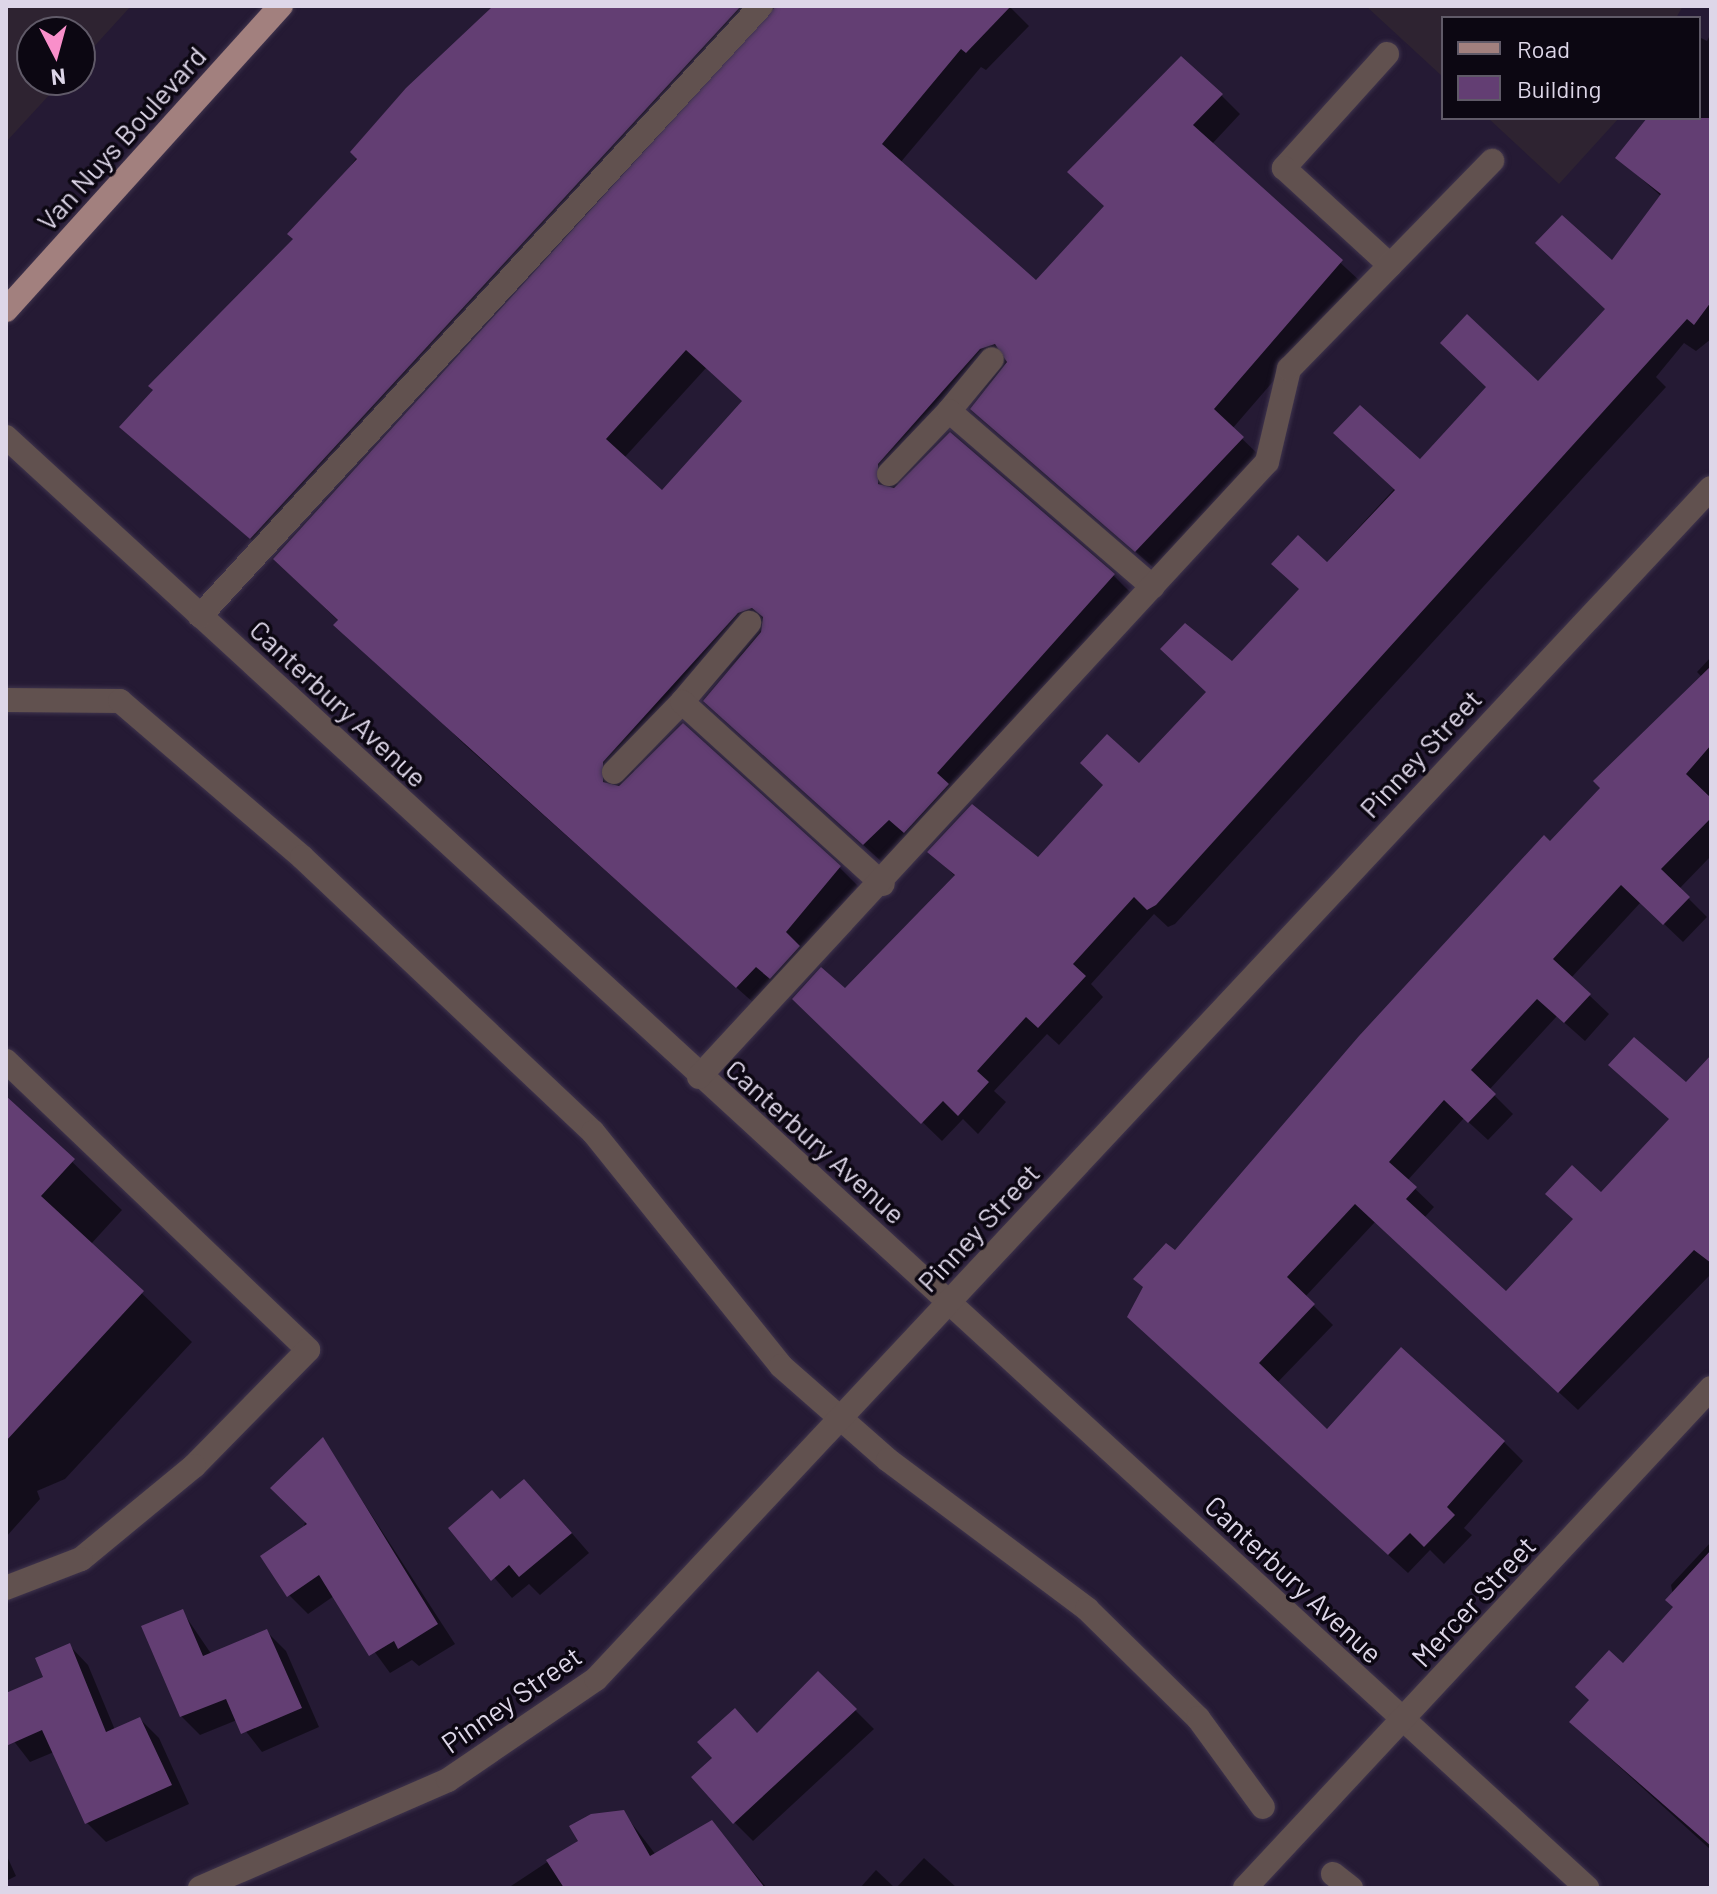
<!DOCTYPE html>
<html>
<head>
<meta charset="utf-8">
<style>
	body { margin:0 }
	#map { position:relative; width:1717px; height:1894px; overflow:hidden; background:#251a34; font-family:Barlow,sans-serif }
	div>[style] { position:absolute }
	.commercial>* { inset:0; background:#2e2331 }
	.shadow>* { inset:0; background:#0007 }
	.building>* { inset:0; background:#633e73 }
	.roads { filter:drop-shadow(0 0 2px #3f344d) drop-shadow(0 0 2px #3f344d) }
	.minor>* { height:24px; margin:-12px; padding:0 12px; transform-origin:12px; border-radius:12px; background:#61514f }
	.major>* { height:24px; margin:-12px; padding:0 12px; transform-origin:12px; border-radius:12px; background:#a2807e }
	span { translate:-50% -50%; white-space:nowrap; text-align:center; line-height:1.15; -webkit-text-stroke:7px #0c0712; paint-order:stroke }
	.street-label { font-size:28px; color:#ddd6e8 }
	.frame { position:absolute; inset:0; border:8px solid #ddd6e8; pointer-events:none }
	.legend { position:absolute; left:1441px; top:16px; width:260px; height:104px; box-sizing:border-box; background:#0c0712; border:2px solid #605a68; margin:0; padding:10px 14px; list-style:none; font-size:24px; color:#ddd6e8 }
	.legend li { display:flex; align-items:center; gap:16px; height:40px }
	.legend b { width:40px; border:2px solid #605a68 }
	.north { position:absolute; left:16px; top:16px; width:80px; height:80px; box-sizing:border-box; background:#0c0712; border:2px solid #605a68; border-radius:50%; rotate:174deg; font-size:22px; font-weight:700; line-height:32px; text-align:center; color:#ddd6e8 }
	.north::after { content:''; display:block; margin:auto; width:28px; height:36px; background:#f98fca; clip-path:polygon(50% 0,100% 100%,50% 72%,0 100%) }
</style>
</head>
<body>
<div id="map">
	<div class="commercial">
		<i style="clip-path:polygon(6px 6px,131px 6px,80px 62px,80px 32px,32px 32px,32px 80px,63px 80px,6px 142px)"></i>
		<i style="clip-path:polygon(1366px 6px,1683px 6px,1676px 18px,1443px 18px,1443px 77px)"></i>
		<i style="clip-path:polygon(1488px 118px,1619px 118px,1559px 184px)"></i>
	</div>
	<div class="shadow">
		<i style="clip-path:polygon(evenodd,493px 6px,1009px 6px,1029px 26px,986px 70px,981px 67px,900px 163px,1036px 283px,1221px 95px,1240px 114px,1212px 144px,1360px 281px,1232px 429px,1261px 457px,1155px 569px,973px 409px,1005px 367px,896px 483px,1113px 575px,1132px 594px,883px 863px,724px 719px,767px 628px,633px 770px,840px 868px,858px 886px,756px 1005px,465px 745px,275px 559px,769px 14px,270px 556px,122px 427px,296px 239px,408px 89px,493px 6px,706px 368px,744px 401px,662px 493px,624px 458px,706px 368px)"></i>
		<i style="clip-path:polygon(1711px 33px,1711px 339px,1696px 351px,1684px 343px,1656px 377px,1666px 387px,1175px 924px,1168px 927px,1154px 914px,1091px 984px,1103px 997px,1059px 1045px,1047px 1034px,994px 1091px,1006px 1102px,978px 1134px,963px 1119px,942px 1141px,795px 999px,845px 991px,956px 877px,930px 852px,1038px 860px,1139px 766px,1420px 461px,1538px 384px,1607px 309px,1613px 263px,1662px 197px,1618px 158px,1650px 118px,1699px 118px,1699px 37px,1707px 41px)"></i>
		<i style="clip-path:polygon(1711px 657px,1711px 856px,1679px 889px,1707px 917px,1683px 942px,1641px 902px,1571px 978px,1609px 1014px,1585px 1041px,1557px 1016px,1489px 1090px,1513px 1114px,1488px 1140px,1464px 1118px,1407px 1181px,1434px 1207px,1424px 1218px,1506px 1294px,1670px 1120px,1711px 1058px,1711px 1274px,1578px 1410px,1375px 1222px,1305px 1297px,1333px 1325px,1276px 1384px,1327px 1432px,1504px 1442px,1523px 1461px,1464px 1528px,1472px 1535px,1444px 1564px,1430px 1550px,1408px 1573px,1149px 1336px,1175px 1253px,1703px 678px,1697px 672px)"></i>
		<i style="clip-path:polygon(6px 1098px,122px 1210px,91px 1244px,192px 1342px,65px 1479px,37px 1491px,40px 1499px,6px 1537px)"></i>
		<i style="clip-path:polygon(323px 1440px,455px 1644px,419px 1666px,412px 1660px,390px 1673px,334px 1596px,308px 1614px,289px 1595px)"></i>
		<i style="clip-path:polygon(543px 1500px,589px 1553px,540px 1595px,529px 1584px,512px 1598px,451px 1528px)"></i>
		<i style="clip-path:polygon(1711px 1542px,1711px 1850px,1591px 1741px,1623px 1665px,1675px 1607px,1671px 1585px)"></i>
		<i style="clip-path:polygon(182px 1611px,212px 1655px,267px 1632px,286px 1651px,319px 1727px,262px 1752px,237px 1720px,200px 1735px,181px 1716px)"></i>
		<i style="clip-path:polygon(70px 1646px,88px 1665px,115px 1730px,140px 1719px,159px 1738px,189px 1804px,106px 1842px,87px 1823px,54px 1752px,30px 1762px,6px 1731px,6px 1695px,45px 1678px)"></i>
		<i style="clip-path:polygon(818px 1673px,874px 1729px,753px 1841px,734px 1822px,715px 1758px,759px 1735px)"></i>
		<i style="clip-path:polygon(623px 1812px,656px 1855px,711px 1823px,767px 1888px,508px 1888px)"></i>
		<i style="clip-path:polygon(6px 1854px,16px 1876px,6px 1881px)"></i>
		<i style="clip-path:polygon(924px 1858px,957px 1888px,896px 1888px)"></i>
		<i style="clip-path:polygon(876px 1870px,895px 1888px,860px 1888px)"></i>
	</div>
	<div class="building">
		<i style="clip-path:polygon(493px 6px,741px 6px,250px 539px,119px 427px,153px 390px,148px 386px,293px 239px,287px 234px,357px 159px,350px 152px,406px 88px)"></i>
		<i style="clip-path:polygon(evenodd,776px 6px,1011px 6px,966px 53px,961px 49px,882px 144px,1036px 280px,1104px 206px,1067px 172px,1181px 56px,1223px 94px,1193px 125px,1343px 260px,1214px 409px,1244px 437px,1135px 552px,970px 409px,1007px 362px,995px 344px,980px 349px,878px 464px,878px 484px,894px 488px,950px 432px,1115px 574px,937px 773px,949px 784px,904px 833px,889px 820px,863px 845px,703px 701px,761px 632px,763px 617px,752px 608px,738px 613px,603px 762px,603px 782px,619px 786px,683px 723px,841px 866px,786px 932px,800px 946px,770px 979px,756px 967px,736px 988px,333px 625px,338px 620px,273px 559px,776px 6px,686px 350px,742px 401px,662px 490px,606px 439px,686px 350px)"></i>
		<i style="clip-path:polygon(1647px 118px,1711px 118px,1711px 302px,1694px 325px,1687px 319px,1156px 905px,1147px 910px,1134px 897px,1073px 964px,1086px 976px,1038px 1028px,1026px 1017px,977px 1071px,989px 1082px,958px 1116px,943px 1101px,921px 1124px,792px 999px,821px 967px,845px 988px,955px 875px,927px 852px,972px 804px,1038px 857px,1103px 785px,1080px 763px,1107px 734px,1139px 763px,1206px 692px,1160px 649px,1185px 623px,1232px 661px,1299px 589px,1271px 564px,1298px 535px,1327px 562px,1395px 490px,1333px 433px,1360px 405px,1420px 459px,1486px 387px,1440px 343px,1467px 314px,1538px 381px,1605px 309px,1535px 243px,1562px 215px,1612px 260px,1661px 194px,1615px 158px)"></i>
		<i style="clip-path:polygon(1711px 666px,1711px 745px,1686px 774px,1711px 798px,1711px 818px,1661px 869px,1690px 897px,1663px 925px,1621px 885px,1553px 959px,1591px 994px,1564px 1023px,1537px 999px,1471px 1070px,1496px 1094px,1468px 1123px,1444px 1100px,1389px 1162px,1417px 1187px,1406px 1199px,1506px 1291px,1573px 1219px,1545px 1194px,1572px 1165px,1601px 1192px,1669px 1119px,1608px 1065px,1634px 1037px,1686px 1082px,1711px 1055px,1711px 1263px,1694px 1250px,1558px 1393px,1355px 1204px,1287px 1277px,1315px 1304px,1259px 1363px,1327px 1429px,1401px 1347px,1505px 1441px,1447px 1507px,1455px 1515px,1424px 1547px,1410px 1533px,1388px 1555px,1127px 1317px,1143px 1287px,1133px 1279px,1166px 1243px,1175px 1250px,1359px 1036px,1544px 835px,1550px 841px,1600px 788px,1593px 781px)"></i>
		<i style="clip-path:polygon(6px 1096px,75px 1159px,41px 1196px,144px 1291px,6px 1441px)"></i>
		<i style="clip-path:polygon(323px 1437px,438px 1624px,398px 1649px,394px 1641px,369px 1656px,319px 1575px,287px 1597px,260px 1556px,307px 1524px,270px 1488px)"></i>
		<i style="clip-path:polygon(524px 1479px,572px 1533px,519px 1577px,509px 1565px,491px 1581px,448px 1528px,492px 1490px,500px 1499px)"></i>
		<i style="clip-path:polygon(1711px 1550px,1711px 1846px,1569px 1722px,1589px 1700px,1575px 1687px,1609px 1650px,1623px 1663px,1673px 1607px,1665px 1600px)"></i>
		<i style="clip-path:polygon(183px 1609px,203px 1656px,267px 1629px,302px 1708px,241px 1734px,226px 1699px,180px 1717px,141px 1626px)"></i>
		<i style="clip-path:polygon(70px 1643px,106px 1732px,140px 1717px,172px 1785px,85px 1824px,42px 1730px,6px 1746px,6px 1693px,43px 1677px,35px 1658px)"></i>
		<i style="clip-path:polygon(818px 1671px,857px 1709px,733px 1824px,691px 1777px,712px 1758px,697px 1742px,735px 1708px,757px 1733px)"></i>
		<i style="clip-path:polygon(624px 1810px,650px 1856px,712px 1820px,765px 1888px,564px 1888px,546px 1860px,578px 1841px,569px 1826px,591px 1814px)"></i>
	</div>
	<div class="roads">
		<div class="minor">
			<i style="left:1387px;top:54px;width:154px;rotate:132.1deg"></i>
			<i style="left:1284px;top:168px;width:144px;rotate:42.5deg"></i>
			<i style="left:949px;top:411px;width:67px;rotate:-50.4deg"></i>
			<i style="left:6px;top:437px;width:2146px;rotate:42.54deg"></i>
			<i style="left:889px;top:474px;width:87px;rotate:-46.4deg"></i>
			<i style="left:949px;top:411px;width:269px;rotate:40.8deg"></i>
			<i style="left:200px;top:616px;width:829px;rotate:-47.4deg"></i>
			<i style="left:6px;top:700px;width:114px;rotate:0.5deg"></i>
			<i style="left:120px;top:701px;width:240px;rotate:40.6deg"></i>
			<i style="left:302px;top:857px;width:400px;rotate:43.4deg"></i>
			<i style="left:593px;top:1132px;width:300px;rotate:51.2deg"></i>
			<i style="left:781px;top:1366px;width:142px;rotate:41.3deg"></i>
			<i style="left:888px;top:1460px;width:249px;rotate:36.8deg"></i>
			<i style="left:1087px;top:1609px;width:156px;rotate:44.5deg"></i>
			<i style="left:1198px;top:1718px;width:110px;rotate:53.9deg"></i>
			<i style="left:682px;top:702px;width:104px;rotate:-49.7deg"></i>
			<i style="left:614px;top:772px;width:98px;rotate:-45.8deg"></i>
			<i style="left:682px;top:702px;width:271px;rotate:42.2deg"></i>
			<i style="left:6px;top:1061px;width:418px;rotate:43.7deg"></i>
			<i style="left:308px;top:1350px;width:163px;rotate:134.5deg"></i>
			<i style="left:194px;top:1466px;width:146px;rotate:140.5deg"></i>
			<i style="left:81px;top:1559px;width:80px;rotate:158.9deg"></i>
			<i style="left:699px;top:1077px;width:837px;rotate:-47.28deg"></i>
			<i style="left:1267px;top:462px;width:96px;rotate:-76.7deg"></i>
			<i style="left:1289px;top:369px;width:291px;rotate:-45.7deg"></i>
			<i style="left:1333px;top:1874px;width:23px;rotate:38deg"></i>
			<i style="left:200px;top:1888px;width:270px;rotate:-23.5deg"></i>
			<i style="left:448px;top:1780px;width:179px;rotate:-34.3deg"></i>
			<i style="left:596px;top:1679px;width:1631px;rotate:-46.89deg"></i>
			<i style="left:1245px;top:1888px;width:683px;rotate:-47.02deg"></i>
		</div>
		<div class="major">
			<i style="left:6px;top:310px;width:410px;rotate:-47.9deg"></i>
		</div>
	</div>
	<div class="street-label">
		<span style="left:121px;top:138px;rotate:-48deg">Van Nuys Boulevard</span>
		<span style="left:339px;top:703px;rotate:43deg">Canterbury Avenue</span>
		<span style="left:1420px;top:753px;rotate:-47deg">Pinney Street</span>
		<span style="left:816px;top:1141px;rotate:42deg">Canterbury Avenue</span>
		<span style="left:978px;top:1227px;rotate:-47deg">Pinney Street</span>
		<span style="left:1294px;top:1579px;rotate:43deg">Canterbury Avenue</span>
		<span style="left:1473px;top:1601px;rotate:-47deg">Mercer Street</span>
		<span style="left:511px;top:1699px;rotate:-35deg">Pinney Street</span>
	</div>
	<div class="frame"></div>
	<ul class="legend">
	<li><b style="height:10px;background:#a2807e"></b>Road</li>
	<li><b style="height:22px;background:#633e73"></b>Building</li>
	</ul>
	<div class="north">N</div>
</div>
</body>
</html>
